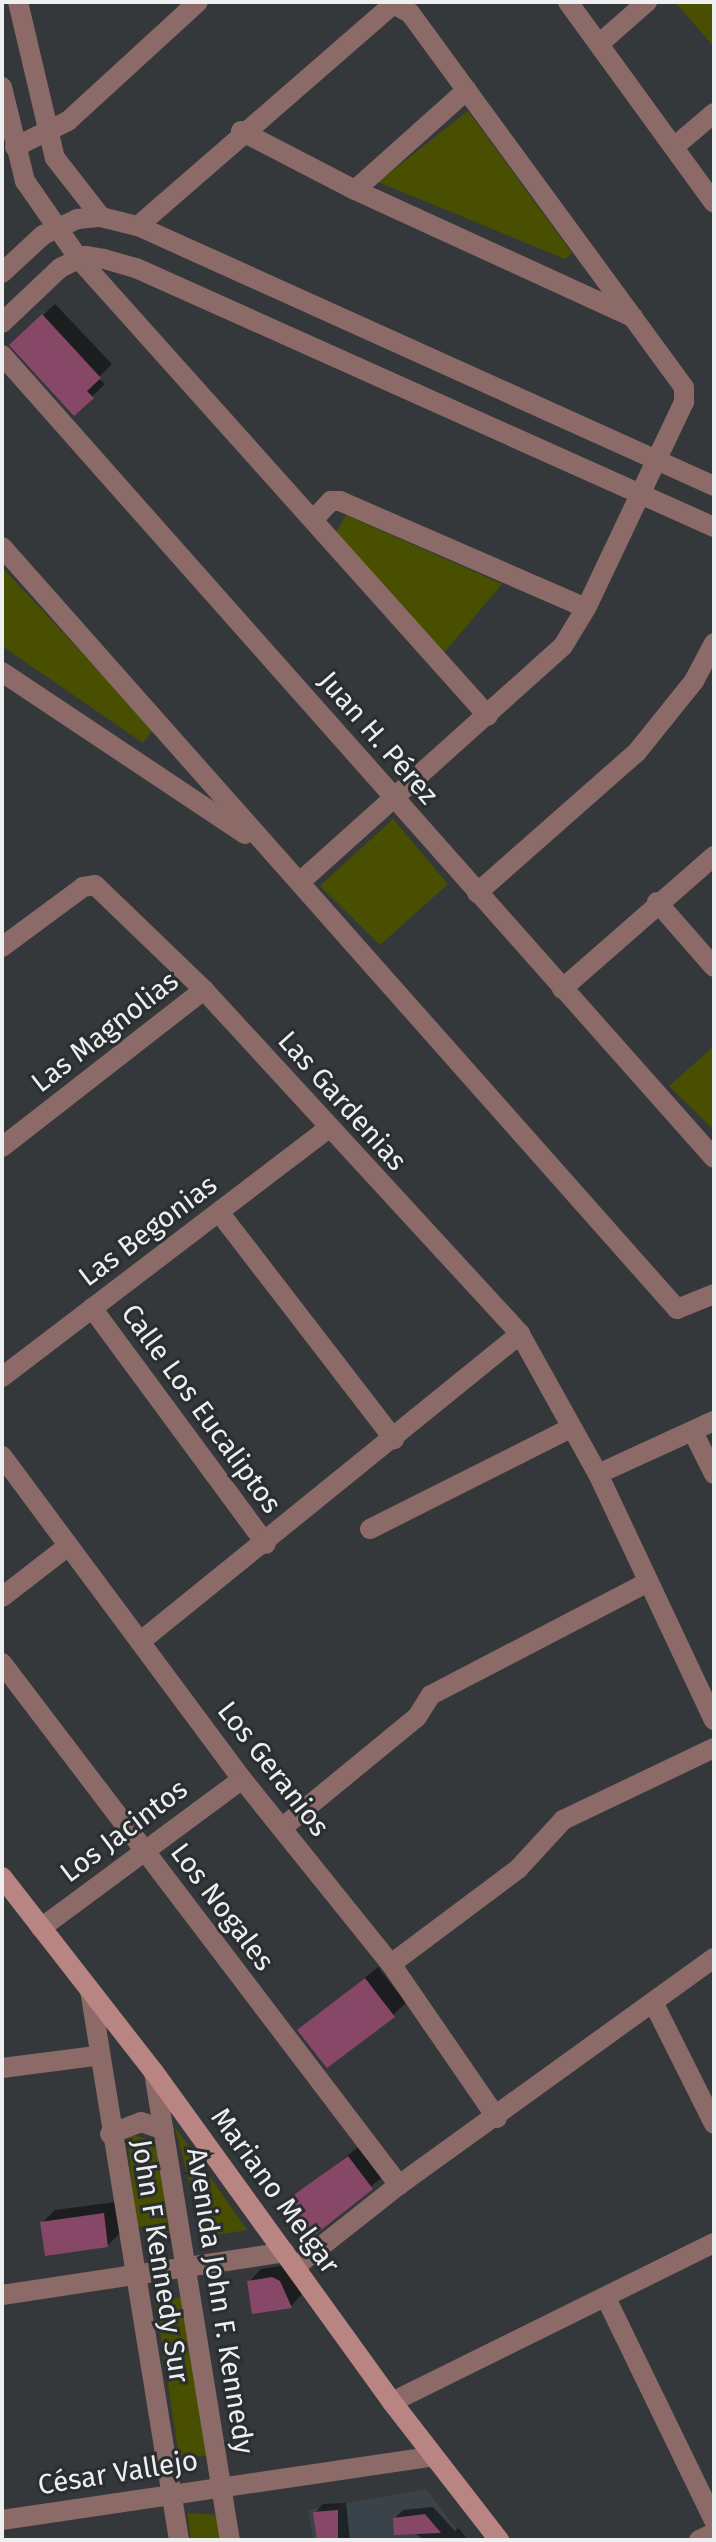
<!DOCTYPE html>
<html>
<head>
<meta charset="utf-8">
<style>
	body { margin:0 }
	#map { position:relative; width:716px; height:2542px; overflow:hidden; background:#34383b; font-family:"Fira Sans",sans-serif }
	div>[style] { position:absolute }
	.built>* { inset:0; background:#394349 }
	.green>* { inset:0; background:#484f00 }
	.shadow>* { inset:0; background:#0007 }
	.building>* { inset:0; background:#874767 }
	.minor>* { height:20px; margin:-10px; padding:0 10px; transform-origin:10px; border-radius:10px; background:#8b6a68 }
	.tertiary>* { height:20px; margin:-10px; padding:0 10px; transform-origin:10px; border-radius:10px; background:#8b6a68 }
	.secondary>* { height:20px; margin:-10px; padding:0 10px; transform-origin:10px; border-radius:10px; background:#b98582 }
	span { translate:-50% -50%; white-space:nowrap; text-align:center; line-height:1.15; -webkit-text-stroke:6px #2a2e31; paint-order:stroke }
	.street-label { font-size:28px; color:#edeff1 }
	.frame { position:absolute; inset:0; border:4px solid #edeff1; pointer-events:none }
</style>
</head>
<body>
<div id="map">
	<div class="built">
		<i style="clip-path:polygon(426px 2489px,465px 2540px,313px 2540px,308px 2510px)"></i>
	</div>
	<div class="green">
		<i style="clip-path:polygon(675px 2px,714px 2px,714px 47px)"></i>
		<i style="clip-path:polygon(468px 111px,572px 253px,565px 259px,378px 182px)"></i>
		<i style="clip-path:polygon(346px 515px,502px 584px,444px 653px,336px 532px)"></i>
		<i style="clip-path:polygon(2px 567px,153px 729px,143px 743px,2px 646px)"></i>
		<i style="clip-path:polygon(393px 819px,448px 884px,380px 945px,320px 886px)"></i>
		<i style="clip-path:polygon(714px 1046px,714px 1130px,669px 1086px)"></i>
		<i style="clip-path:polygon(175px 2127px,247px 2230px,203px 2237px)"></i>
		<i style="clip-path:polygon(128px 2134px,155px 2141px,173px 2234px,134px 2225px)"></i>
		<i style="clip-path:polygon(155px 2298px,184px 2298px,210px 2456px,179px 2457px)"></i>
		<i style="clip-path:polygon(187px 2513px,222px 2515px,226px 2540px,191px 2540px)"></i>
	</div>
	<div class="shadow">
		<i style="clip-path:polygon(55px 304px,112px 364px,98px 378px,105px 384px,74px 414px,24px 333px)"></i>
		<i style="clip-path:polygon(378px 1967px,406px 2003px,393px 2015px,300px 2030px)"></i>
		<i style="clip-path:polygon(361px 2145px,385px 2175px,310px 2236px,279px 2208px)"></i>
		<i style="clip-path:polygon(116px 2202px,120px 2233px,108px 2245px,42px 2223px,55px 2210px)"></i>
		<i style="clip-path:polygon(286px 2265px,303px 2293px,291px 2306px,249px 2282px,261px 2269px)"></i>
		<i style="clip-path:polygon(346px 2503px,350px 2540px,318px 2540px,315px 2513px,323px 2504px)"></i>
		<i style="clip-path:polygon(433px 2507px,455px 2531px,458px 2528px,468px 2540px,424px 2540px,395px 2518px,403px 2510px)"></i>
	</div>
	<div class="building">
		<i style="clip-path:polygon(42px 314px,101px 378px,87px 391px,94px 398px,74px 416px,9px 345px)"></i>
		<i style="clip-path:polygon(365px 1978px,395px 2017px,327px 2068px,297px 2030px)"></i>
		<i style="clip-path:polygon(348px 2156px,373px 2189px,311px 2238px,300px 2238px,277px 2207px)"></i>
		<i style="clip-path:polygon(104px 2213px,108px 2247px,45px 2256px,40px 2222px)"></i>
		<i style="clip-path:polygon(272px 2277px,280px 2281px,292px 2308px,252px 2314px,247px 2281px)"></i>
		<i style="clip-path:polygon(338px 2510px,338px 2540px,317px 2540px,313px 2512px)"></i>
		<i style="clip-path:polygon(425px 2514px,441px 2533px,394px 2535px,393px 2518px)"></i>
	</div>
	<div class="minor">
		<i style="left:18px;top:2px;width:160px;rotate:76.7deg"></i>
		<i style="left:55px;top:158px;width:75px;rotate:52.1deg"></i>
		<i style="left:568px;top:2px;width:248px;rotate:54deg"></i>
		<i style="left:599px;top:44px;width:64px;rotate:-41.2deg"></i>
		<i style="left:2px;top:87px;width:97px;rotate:76.3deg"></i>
		<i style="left:25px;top:181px;width:95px;rotate:55.3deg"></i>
		<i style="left:79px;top:259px;width:613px;rotate:48.17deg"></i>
		<i style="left:241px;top:131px;width:128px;rotate:27.4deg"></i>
		<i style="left:355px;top:190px;width:306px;rotate:24.6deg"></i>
		<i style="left:15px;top:147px;width:59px;rotate:-26.1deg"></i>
		<i style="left:68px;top:121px;width:176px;rotate:-42.5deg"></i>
		<i style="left:674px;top:147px;width:52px;rotate:-40.4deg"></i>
		<i style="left:355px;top:190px;width:150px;rotate:-41.8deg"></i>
		<i style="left:138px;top:226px;width:338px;rotate:-41deg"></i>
		<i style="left:393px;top:4px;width:19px;rotate:28deg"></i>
		<i style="left:410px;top:13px;width:464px;rotate:53.8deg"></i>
		<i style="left:684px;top:388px;width:14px;rotate:90deg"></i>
		<i style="left:684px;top:402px;width:228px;rotate:115.4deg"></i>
		<i style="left:586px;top:608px;width:44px;rotate:121.2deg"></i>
		<i style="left:563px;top:646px;width:353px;rotate:138.1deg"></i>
		<i style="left:2px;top:273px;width:56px;rotate:-42.8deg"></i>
		<i style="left:43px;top:235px;width:38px;rotate:-25deg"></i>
		<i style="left:77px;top:219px;width:24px;rotate:-5deg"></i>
		<i style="left:101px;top:217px;width:38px;rotate:14deg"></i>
		<i style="left:138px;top:226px;width:632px;rotate:24.29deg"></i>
		<i style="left:2px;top:323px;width:80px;rotate:-43.5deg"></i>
		<i style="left:60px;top:268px;width:28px;rotate:-26deg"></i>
		<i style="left:85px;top:256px;width:19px;rotate:9deg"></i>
		<i style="left:104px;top:259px;width:33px;rotate:16deg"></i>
		<i style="left:136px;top:268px;width:633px;rotate:24.14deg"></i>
		<i style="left:2px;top:355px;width:1073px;rotate:48.44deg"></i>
		<i style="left:314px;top:519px;width:25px;rotate:-47deg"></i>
		<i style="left:331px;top:501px;width:9px"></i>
		<i style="left:340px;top:501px;width:268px;rotate:23.5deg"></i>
		<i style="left:2px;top:547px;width:1018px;rotate:48.46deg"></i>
		<i style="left:677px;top:1309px;width:40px;rotate:-22deg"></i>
		<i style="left:2px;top:672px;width:292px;rotate:33.7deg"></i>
		<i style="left:477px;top:893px;width:213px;rotate:-41.4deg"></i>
		<i style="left:637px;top:752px;width:91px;rotate:-51.2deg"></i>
		<i style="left:694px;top:681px;width:43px;rotate:-62.2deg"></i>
		<i style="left:657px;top:902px;width:86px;rotate:48.8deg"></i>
		<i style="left:2px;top:947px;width:101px;rotate:-36.5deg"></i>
		<i style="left:83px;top:887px;width:12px;rotate:-9deg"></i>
		<i style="left:95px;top:885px;width:151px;rotate:43.9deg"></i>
		<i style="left:204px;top:990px;width:467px;rotate:47.4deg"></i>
		<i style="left:520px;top:1334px;width:160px;rotate:60.9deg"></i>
		<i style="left:598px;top:1474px;width:272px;rotate:64.8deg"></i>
		<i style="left:562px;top:989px;width:202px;rotate:-41.2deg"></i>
		<i style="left:2px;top:1147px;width:256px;rotate:-37.9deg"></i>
		<i style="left:219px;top:1212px;width:287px;rotate:52.4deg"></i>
		<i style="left:92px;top:1308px;width:293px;rotate:53.6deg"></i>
		<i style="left:2px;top:1377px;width:410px;rotate:-37.3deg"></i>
		<i style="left:693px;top:1432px;width:47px;rotate:63.4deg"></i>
		<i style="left:2px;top:1456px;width:402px;rotate:53.4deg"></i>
		<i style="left:242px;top:1779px;width:238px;rotate:51.2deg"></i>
		<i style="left:391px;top:1964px;width:187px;rotate:55.5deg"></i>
		<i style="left:598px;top:1474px;width:128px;rotate:-24.6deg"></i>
		<i style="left:370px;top:1529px;width:225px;rotate:-26.7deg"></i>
		<i style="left:2px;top:1597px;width:83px;rotate:-37.7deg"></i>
		<i style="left:141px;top:1641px;width:488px;rotate:-39deg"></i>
		<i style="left:2px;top:1663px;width:656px;rotate:52.75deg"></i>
		<i style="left:283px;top:1827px;width:173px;rotate:-39.4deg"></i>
		<i style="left:417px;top:1717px;width:26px;rotate:-58deg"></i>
		<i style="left:431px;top:1695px;width:245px;rotate:-27.5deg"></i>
		<i style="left:41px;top:1928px;width:250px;rotate:-36.5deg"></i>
		<i style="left:391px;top:1964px;width:159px;rotate:-36.8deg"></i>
		<i style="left:518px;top:1869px;width:67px;rotate:-47.4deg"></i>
		<i style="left:563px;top:1820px;width:167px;rotate:-25.5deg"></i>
		<i style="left:654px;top:2004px;width:134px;rotate:63.4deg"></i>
		<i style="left:2px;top:2068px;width:95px;rotate:-7.3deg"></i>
		<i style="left:295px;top:2267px;width:132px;rotate:-38.3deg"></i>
		<i style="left:399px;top:2185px;width:388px;rotate:-35.8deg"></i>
		<i style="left:2px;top:2295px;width:286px;rotate:-8.6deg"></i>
		<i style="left:606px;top:2298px;width:247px;rotate:64.1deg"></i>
		<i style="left:392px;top:2402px;width:359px;rotate:-26.3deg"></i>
		<i style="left:2px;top:2520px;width:436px;rotate:-8.4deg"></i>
		<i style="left:699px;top:2540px;width:17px;rotate:-25deg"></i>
	</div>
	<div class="tertiary">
		<i style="left:90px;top:1990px;width:557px;rotate:80.81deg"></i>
		<i style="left:154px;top:2072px;width:474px;rotate:80.8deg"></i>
		<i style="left:110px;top:2134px;width:33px;rotate:-21deg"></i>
		<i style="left:141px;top:2122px;width:24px;rotate:19deg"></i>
	</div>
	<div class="secondary">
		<i style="left:2px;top:1877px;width:247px;rotate:52.1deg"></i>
		<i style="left:154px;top:2072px;width:407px;rotate:54.2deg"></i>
		<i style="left:392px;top:2402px;width:175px;rotate:52.2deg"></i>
	</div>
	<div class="street-label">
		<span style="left:378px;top:738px;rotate:49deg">Juan H. Pérez</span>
		<span style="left:105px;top:1032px;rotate:-38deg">Las Magnolias</span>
		<span style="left:342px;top:1101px;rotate:48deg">Las Gardenias</span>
		<span style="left:148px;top:1231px;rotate:-37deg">Las Begonias</span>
		<span style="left:201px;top:1409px;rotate:54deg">Calle Los Eucaliptos</span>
		<span style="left:273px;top:1769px;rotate:52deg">Los Geranios</span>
		<span style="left:124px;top:1831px;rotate:-37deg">Los Jacintos</span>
		<span style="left:222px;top:1907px;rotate:53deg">Los Nogales</span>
		<span style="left:275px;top:2191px;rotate:54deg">Mariano Melgar</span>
		<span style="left:160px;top:2261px;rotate:81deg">John F Kennedy Sur</span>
		<span style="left:220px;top:2301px;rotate:81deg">Avenida John F. Kennedy</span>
		<span style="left:118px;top:2473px;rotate:-9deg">César Vallejo</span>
	</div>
	<div class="frame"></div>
</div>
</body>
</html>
